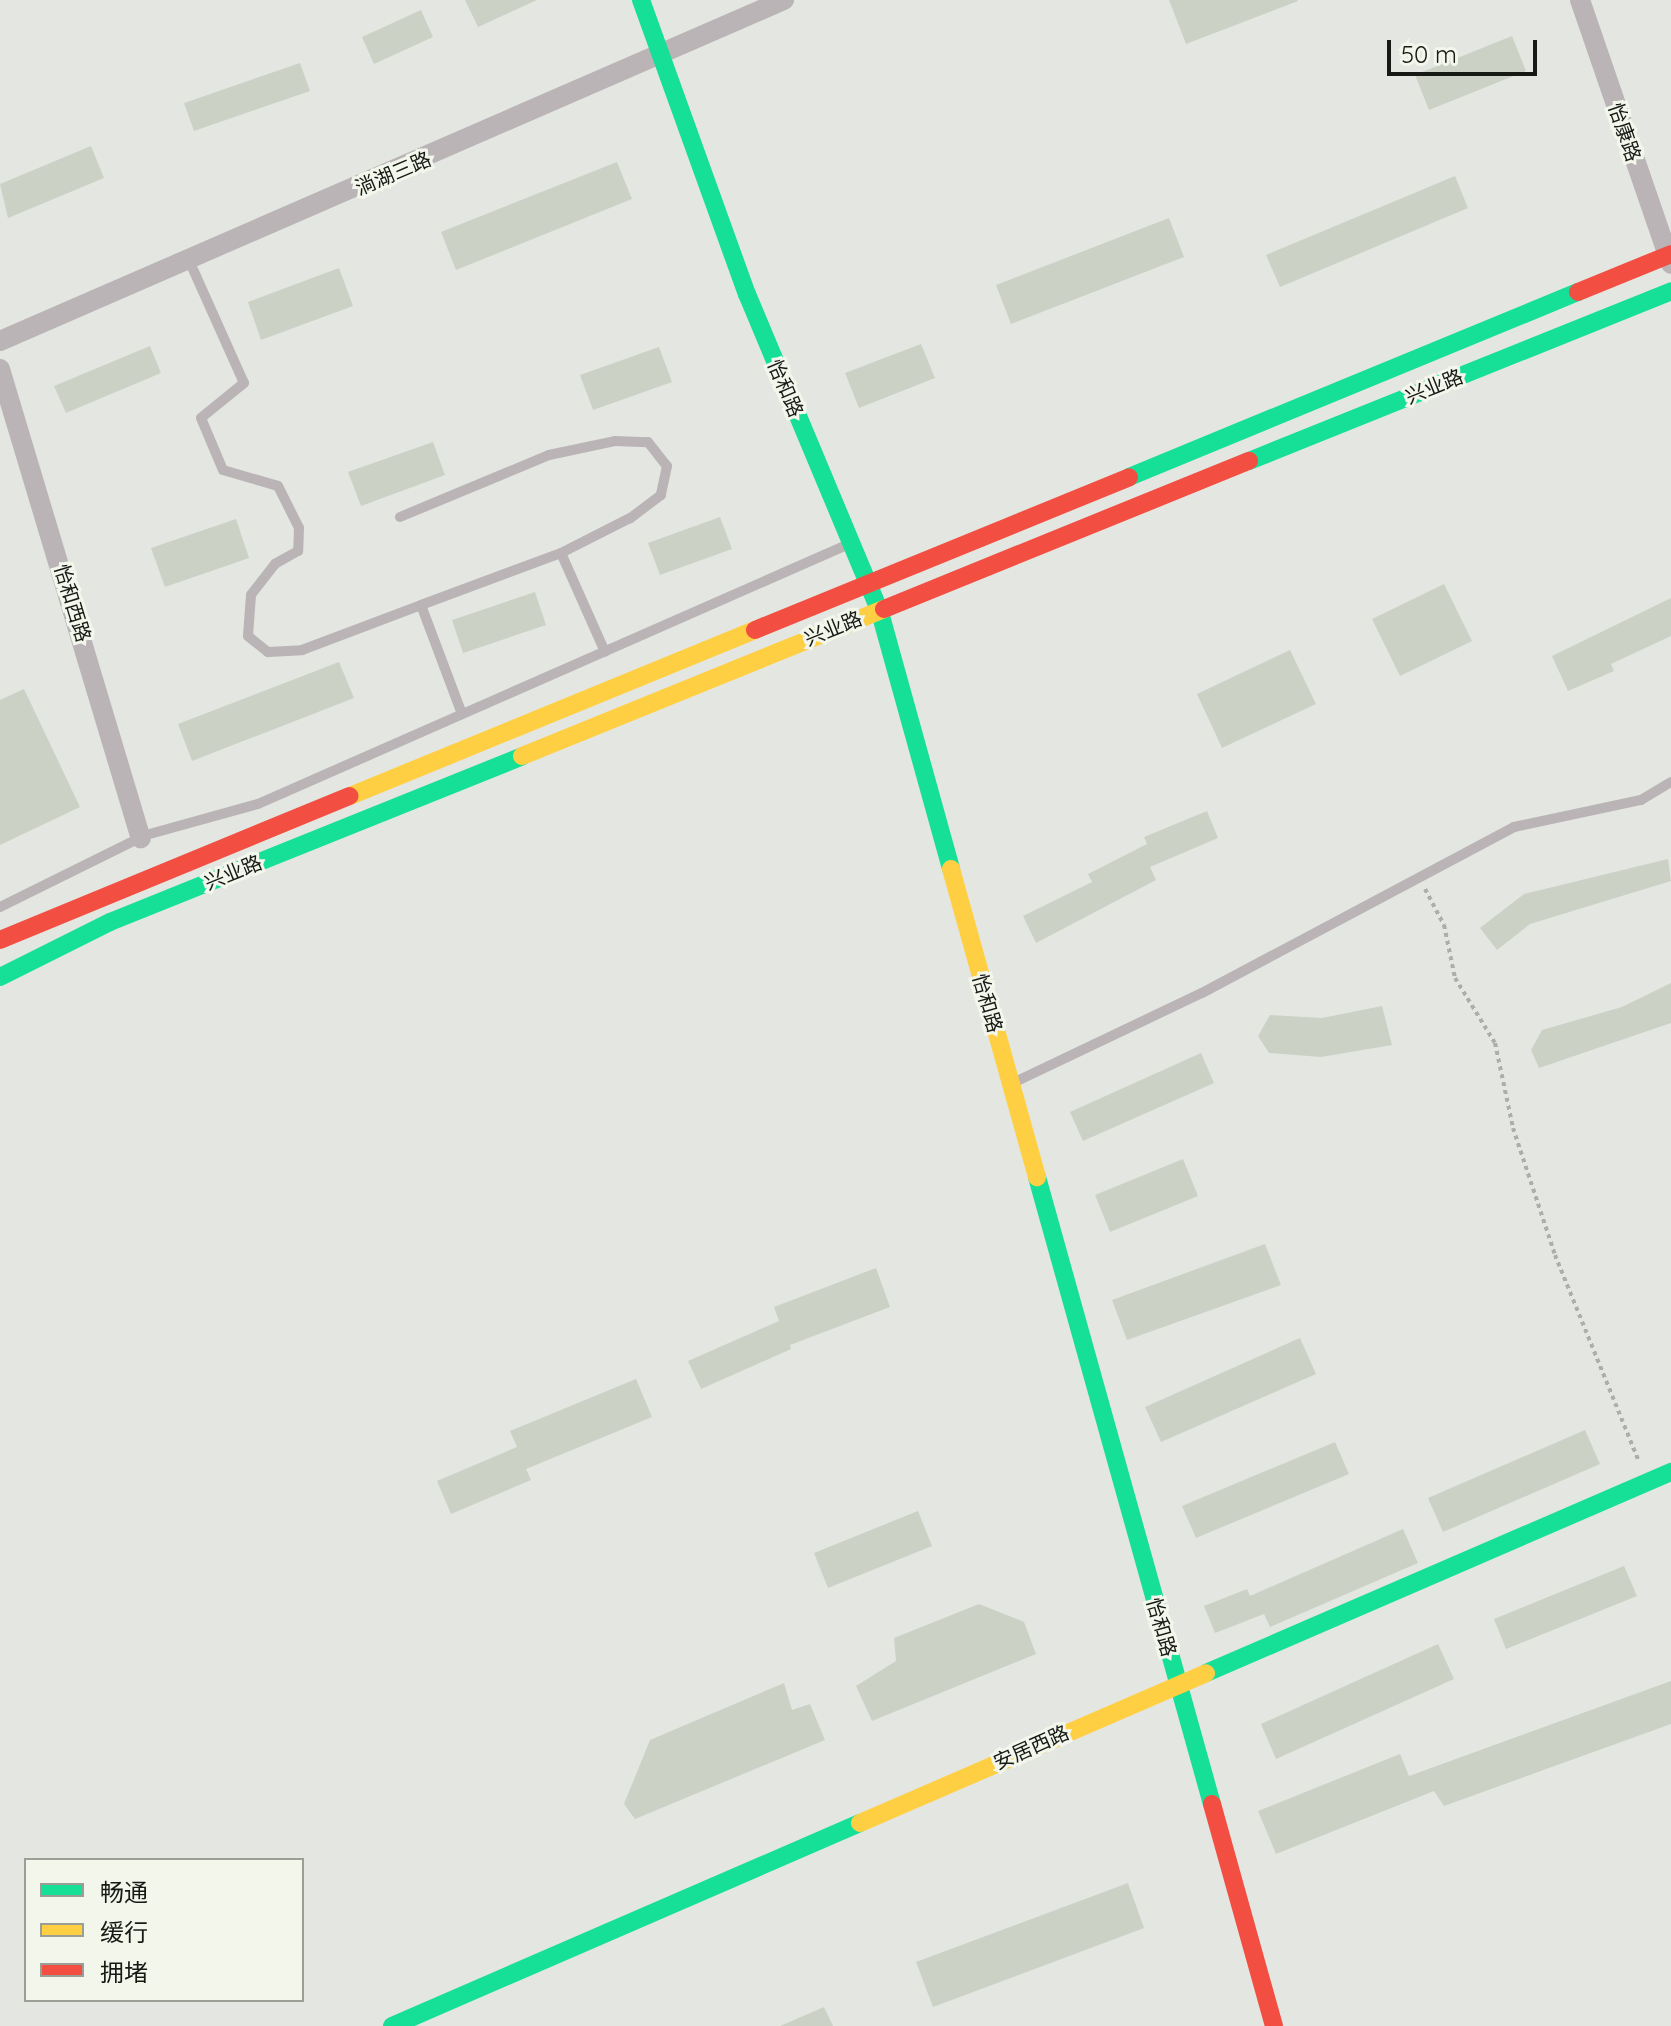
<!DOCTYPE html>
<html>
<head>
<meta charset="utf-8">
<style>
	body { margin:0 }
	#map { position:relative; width:1671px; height:2026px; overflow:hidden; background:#e4e6e1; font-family:Quicksand,"Noto Sans SC",sans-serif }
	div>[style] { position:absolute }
	.building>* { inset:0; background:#ccd1c5 }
	.path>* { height:4px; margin-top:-2px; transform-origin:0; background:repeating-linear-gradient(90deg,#aeacac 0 4px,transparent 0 8px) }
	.lane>* { height:10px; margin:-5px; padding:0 5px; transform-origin:5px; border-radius:5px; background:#bab4b7 }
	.street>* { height:20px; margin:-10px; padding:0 10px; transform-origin:10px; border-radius:10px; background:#bab4b7 }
	.fast>* { height:18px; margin:-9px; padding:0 9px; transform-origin:9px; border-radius:9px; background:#16e098 }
	.slow>* { height:18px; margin:-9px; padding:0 9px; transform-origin:9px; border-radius:9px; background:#ffcf43 }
	.jam>* { height:18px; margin:-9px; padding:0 9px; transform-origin:9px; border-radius:9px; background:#f24e42 }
	span { translate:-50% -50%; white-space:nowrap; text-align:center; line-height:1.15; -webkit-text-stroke:6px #f2f6eb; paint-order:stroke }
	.street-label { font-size:20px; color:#171915 }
	.legend { position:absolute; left:24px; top:1858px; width:280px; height:144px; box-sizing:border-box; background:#f2f6eb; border:2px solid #9a9e95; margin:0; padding:10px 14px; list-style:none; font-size:24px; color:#171915 }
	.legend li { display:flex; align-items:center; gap:16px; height:40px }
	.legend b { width:40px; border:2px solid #9a9e95 }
	.scale { position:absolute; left:1387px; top:40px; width:150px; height:36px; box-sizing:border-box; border:4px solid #171915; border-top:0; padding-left:10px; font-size:24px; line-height:28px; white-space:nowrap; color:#171915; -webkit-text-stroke:6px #f2f6eb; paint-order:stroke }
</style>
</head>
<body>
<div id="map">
	<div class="building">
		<i style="clip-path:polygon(465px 0,537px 0,478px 27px)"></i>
		<i style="clip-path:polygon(1169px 0,1297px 0,1298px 1px,1186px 44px)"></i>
		<i style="clip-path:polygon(421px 10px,433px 37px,374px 64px,362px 37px)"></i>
		<i style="clip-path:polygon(1512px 36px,1526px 71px,1429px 110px,1415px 75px)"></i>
		<i style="clip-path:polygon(300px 63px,310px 91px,194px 131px,184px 103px)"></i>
		<i style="clip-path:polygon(91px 146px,104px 178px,8px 218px,0 184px)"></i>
		<i style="clip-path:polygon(617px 162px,632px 199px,456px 270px,441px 232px)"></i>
		<i style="clip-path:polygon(1455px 176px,1468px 208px,1280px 287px,1266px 255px)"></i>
		<i style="clip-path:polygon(1169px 218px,1184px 257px,1011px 324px,996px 285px)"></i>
		<i style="clip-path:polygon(339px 268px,353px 306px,261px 340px,248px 302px)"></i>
		<i style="clip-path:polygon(921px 344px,935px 378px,859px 408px,845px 373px)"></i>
		<i style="clip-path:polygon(150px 346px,161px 373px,66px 413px,54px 386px)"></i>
		<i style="clip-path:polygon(659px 347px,672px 382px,593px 410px,580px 375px)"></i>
		<i style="clip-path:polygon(433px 442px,445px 475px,361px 506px,348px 472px)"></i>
		<i style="clip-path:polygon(720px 517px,732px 549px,660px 575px,648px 543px)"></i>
		<i style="clip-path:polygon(236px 519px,249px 558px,165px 587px,151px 548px)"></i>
		<i style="clip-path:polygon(1444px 584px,1472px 641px,1400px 676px,1372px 619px)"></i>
		<i style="clip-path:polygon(535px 592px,546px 625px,463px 653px,452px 620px)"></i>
		<i style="clip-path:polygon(1671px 598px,1671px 636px,1611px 664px,1614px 671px,1568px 691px,1552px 656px)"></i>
		<i style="clip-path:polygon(1290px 650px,1316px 704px,1222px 748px,1197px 694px)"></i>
		<i style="clip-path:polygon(339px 662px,354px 698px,192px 761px,178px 724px)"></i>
		<i style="clip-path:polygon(24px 689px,80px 807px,0 845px,0 700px)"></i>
		<i style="clip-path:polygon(1207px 811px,1218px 838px,1150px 867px,1156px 880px,1036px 943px,1023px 916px,1092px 882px,1088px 874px,1147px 844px,1144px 837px)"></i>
		<i style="clip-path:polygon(1668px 859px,1671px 881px,1530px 924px,1497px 950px,1480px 928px,1524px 894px)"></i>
		<i style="clip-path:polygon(1671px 983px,1671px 1023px,1539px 1068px,1531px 1050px,1542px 1030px,1622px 1007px)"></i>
		<i style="clip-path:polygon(1382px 1006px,1392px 1045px,1321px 1057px,1269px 1053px,1258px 1036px,1270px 1015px,1322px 1018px)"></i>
		<i style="clip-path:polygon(1201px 1053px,1214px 1083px,1083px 1141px,1070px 1112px)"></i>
		<i style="clip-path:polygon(1183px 1159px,1198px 1196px,1110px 1232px,1095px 1195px)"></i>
		<i style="clip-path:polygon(1265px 1244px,1281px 1285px,1127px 1340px,1112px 1300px)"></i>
		<i style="clip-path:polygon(876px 1268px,890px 1307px,790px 1345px,791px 1349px,701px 1389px,688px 1361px,779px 1321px,774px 1307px)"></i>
		<i style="clip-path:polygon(1300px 1338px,1316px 1374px,1161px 1442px,1145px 1407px)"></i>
		<i style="clip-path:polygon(636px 1379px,652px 1417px,526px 1469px,531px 1480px,451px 1514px,437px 1481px,517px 1447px,510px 1431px)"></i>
		<i style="clip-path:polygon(1585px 1430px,1600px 1464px,1443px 1532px,1428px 1498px)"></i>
		<i style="clip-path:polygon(1335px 1442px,1349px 1474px,1196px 1538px,1182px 1506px)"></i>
		<i style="clip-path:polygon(918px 1511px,932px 1546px,828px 1588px,814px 1553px)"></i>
		<i style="clip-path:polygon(1403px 1529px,1418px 1563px,1270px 1627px,1264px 1614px,1215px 1633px,1204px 1606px,1247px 1589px,1250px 1596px)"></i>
		<i style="clip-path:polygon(1624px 1566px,1637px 1596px,1506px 1649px,1494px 1619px)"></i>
		<i style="clip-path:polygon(979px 1604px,1024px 1622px,1036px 1654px,872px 1721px,856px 1686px,896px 1661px,894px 1638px)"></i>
		<i style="clip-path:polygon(1438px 1644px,1454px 1679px,1276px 1759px,1261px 1724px)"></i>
		<i style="clip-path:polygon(1671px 1681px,1671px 1724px,1444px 1806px,1434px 1791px,1276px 1854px,1258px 1811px,1400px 1754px,1409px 1776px)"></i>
		<i style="clip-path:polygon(784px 1683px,792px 1710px,810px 1704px,825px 1740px,635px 1819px,624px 1804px,650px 1740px)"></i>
		<i style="clip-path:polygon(1128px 1883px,1144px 1928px,933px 2007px,916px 1962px)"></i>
		<i style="clip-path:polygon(824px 2007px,833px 2026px,780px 2026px)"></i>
	</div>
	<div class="path">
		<i style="left:1425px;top:889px;width:41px;rotate:62.2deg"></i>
		<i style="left:1444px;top:925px;width:54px;rotate:78.3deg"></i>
		<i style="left:1455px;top:978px;width:76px;rotate:58.4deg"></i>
		<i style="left:1495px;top:1043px;width:87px;rotate:78deg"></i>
		<i style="left:1513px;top:1128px;width:134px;rotate:71.7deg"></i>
		<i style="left:1555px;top:1255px;width:223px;rotate:67.9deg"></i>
	</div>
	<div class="lane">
		<i style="left:188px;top:258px;width:137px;rotate:65.9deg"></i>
		<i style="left:244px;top:383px;width:55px;rotate:140.9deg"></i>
		<i style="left:201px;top:418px;width:56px;rotate:67.1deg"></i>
		<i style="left:223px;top:470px;width:57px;rotate:16.2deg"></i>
		<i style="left:278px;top:486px;width:47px;rotate:63.4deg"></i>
		<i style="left:299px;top:528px;width:23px;rotate:92deg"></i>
		<i style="left:298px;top:551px;width:26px;rotate:151deg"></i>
		<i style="left:275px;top:564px;width:39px;rotate:128deg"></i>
		<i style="left:251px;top:595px;width:41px;rotate:94.2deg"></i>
		<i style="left:248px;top:636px;width:26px;rotate:39deg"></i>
		<i style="left:268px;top:652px;width:34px;rotate:-3deg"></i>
		<i style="left:302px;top:650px;width:127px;rotate:-20.7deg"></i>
		<i style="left:400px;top:517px;width:161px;rotate:-22.6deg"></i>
		<i style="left:549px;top:455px;width:67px;rotate:-12deg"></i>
		<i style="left:615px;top:441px;width:33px;rotate:2deg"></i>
		<i style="left:648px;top:442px;width:31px;rotate:52deg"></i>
		<i style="left:667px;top:466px;width:30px;rotate:102deg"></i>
		<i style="left:661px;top:495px;width:39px;rotate:143deg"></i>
		<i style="left:630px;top:518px;width:77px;rotate:153.1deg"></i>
		<i style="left:462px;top:714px;width:116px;rotate:-110.6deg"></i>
		<i style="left:421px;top:605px;width:149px;rotate:-20.4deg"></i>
		<i style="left:561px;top:553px;width:108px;rotate:66deg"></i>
		<i style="left:0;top:907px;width:163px;rotate:-26.3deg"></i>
		<i style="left:146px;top:835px;width:116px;rotate:-15.5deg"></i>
		<i style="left:258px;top:804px;width:646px;rotate:-23.75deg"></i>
		<i style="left:1013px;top:1083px;width:209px;rotate:-25.5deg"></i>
		<i style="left:1202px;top:993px;width:353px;rotate:-28deg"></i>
		<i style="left:1514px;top:827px;width:130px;rotate:-12deg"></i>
		<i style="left:1641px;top:800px;width:35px;rotate:-31deg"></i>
	</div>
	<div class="street">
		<i style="left:1580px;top:0;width:279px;rotate:71deg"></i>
		<i style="left:0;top:341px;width:855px;rotate:-23.51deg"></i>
		<i style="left:0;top:369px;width:490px;rotate:73.3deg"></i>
	</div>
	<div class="fast">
		<i style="left:641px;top:0;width:313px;rotate:70.2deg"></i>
		<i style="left:747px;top:294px;width:342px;rotate:67.3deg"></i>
		<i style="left:879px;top:609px;width:270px;rotate:74.5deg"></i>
		<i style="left:1249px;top:461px;width:455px;rotate:-21.9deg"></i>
		<i style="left:1129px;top:477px;width:486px;rotate:-22.4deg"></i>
		<i style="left:0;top:977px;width:123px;rotate:-26.6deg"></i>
		<i style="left:110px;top:922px;width:444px;rotate:-21.9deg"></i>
		<i style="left:1037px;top:1177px;width:651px;rotate:74.41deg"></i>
		<i style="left:1206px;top:1673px;width:507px;rotate:-23.38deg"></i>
		<i style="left:392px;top:2026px;width:510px;rotate:-23.45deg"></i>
	</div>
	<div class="slow">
		<i style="left:522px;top:756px;width:391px;rotate:-22.1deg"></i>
		<i style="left:350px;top:796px;width:438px;rotate:-22.3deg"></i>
		<i style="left:951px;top:869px;width:320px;rotate:74.4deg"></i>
		<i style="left:860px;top:1823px;width:377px;rotate:-23.4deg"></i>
	</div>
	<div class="jam">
		<i style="left:1578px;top:292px;width:100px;rotate:-22.2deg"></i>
		<i style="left:884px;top:609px;width:394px;rotate:-22.1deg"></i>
		<i style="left:755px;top:630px;width:404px;rotate:-22.2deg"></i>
		<i style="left:0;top:940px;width:378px;rotate:-22.4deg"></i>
		<i style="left:1212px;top:1804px;width:230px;rotate:74.4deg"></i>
	</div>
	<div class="street-label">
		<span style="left:1625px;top:132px;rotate:71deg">怡康路</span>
		<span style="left:393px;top:173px;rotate:-23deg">淌湖三路</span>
		<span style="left:1434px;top:386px;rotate:-22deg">兴业路</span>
		<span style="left:786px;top:388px;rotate:67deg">怡和路</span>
		<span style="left:73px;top:603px;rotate:73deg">怡和西路</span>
		<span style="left:833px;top:628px;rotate:-22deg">兴业路</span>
		<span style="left:233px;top:872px;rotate:-22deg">兴业路</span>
		<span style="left:988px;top:1003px;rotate:74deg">怡和路</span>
		<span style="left:1162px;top:1627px;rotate:74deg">怡和路</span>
		<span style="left:1031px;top:1747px;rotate:-24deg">安居西路</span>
	</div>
	<ul class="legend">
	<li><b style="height:10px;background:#16e098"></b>畅通</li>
	<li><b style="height:10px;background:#ffcf43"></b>缓行</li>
	<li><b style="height:10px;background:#f24e42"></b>拥堵</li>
	</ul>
	<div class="scale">50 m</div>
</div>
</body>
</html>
